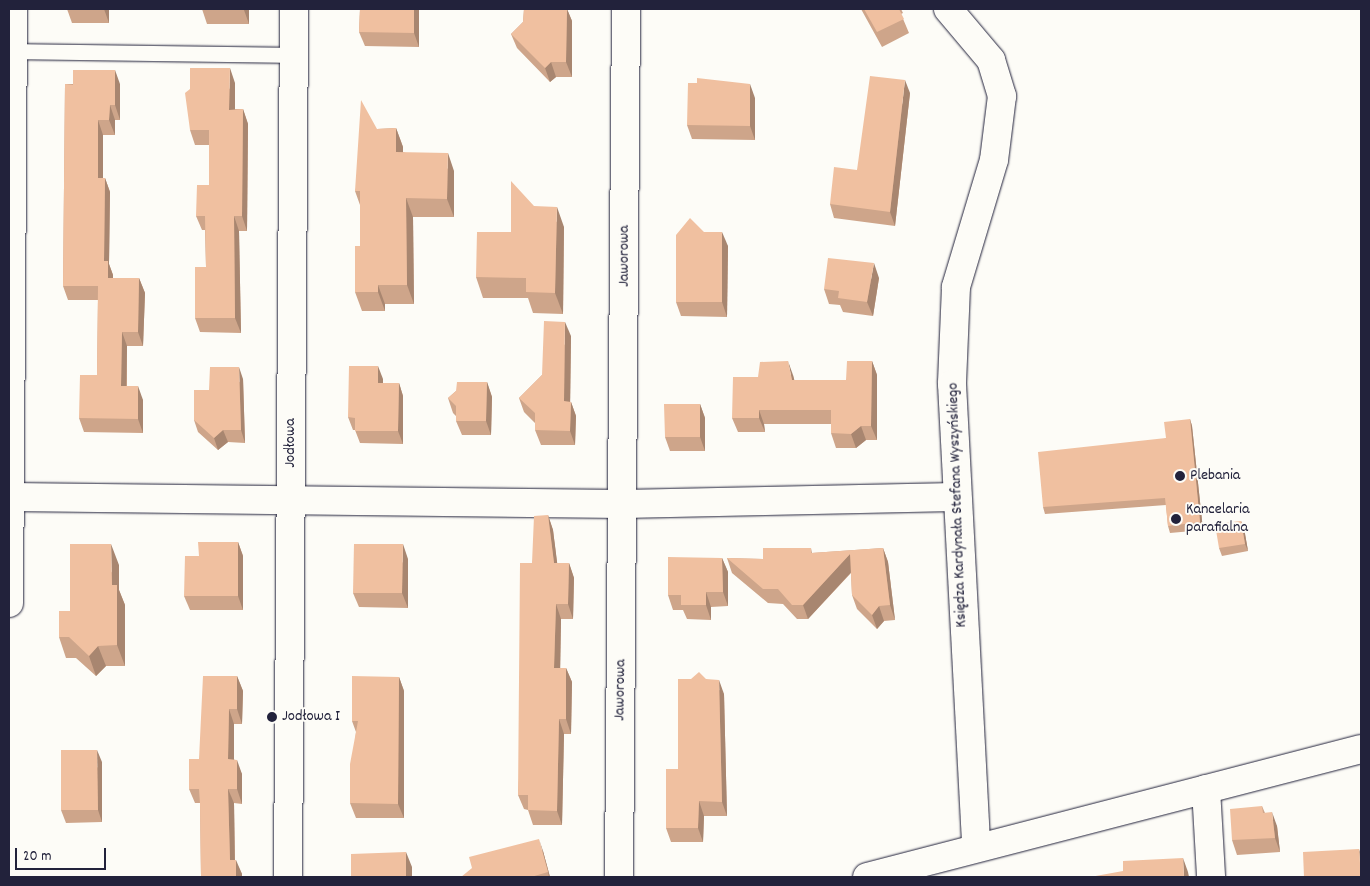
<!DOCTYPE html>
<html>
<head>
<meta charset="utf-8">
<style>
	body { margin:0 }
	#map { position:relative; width:1370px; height:886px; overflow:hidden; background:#fdfcf7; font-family:Dekko,sans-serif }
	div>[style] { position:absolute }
	.roads { filter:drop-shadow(0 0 1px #22223b) drop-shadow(0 0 1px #22223b) }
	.lane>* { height:15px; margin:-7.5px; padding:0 7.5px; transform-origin:7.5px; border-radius:7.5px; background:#fdfcf7 }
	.street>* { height:28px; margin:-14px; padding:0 14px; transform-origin:14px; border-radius:14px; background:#fdfcf7 }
	.wall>* { inset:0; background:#cea58a }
	.shaded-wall>* { inset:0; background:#a88670 }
	.building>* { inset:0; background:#f0c0a0 }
	.dots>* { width:14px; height:14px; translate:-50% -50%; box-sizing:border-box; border:2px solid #fdfcf7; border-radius:50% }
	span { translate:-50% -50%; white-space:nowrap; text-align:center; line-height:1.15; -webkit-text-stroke:4px #fdfcf7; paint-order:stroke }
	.street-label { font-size:16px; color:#22223b }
	.poi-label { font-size:16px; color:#22223b }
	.left { translate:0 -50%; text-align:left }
	.frame { position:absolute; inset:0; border:10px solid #22223b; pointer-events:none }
	.scale { position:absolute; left:15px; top:848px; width:91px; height:22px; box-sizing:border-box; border:2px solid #22223b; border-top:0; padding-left:6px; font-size:15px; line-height:18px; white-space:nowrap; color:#22223b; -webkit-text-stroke:4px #fdfcf7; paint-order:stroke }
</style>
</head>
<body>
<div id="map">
	<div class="roads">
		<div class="lane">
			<i style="left:13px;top:51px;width:280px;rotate:0.8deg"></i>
		</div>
		<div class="street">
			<i style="left:948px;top:9px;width:67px;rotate:49.9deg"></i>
			<i style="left:991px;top:60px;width:38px;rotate:73deg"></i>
			<i style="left:1002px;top:96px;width:64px;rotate:97.1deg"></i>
			<i style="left:994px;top:160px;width:133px;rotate:106.7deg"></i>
			<i style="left:956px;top:287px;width:97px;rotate:92.4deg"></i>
			<i style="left:952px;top:384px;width:463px;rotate:87deg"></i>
			<i style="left:11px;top:497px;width:612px;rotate:0.66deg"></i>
			<i style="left:623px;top:504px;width:332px;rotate:-1.2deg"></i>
			<i style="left:9px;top:603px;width:594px;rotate:-89.61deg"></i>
			<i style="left:1206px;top:789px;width:88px;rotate:86.7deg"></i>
			<i style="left:288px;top:877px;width:868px;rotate:-89.6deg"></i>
			<i style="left:619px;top:877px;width:868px;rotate:-89.54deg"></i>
			<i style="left:867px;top:877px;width:510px;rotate:-14.53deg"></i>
		</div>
	</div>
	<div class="wall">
		<i style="clip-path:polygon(67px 9px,109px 9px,109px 23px,72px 23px)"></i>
		<i style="clip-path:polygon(202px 9px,249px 9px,249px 24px,207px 24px)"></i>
		<i style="clip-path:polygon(360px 9px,419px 9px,419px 47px,365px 46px,359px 32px)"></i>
		<i style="clip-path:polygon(524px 9px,567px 9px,572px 21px,572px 77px,556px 77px,550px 82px,517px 48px,511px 34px,523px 22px)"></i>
		<i style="clip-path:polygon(861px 9px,901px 9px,903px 13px,901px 14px,909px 33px,882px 47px)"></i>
		<i style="clip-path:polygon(235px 83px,235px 109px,243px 109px,248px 124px,247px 231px,239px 231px,241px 333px,200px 332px,195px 318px,206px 267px,205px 230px,202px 230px,196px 216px,209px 185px,209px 145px,195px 145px,190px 130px)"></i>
		<i style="clip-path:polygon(65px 84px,120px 84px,120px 120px,115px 120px,115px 135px,103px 135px,103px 178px,105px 178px,110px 192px,109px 264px,113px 275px,113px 278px,139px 278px,145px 293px,143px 346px,127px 346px,127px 386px,143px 400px,143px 433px,84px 432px,79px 418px,97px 375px,98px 300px,68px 300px,63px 286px)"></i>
		<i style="clip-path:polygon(910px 93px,895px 226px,834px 218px,830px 204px,857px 170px)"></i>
		<i style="clip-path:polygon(755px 98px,755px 140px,692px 139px,687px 125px)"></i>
		<i style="clip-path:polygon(396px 128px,403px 147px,403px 152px,454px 171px,454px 217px,413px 217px,414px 304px,385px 304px,385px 311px,362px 311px,355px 292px,360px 246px,360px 205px,355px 191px,377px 129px)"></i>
		<i style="clip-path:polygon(534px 206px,564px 227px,563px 314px,533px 313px,528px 298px,483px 298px,476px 277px,511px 232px)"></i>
		<i style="clip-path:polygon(704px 232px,728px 246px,727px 317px,681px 316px,676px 302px)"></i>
		<i style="clip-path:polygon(879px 278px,873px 316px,843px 312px,840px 305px,829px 304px,824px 289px)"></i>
		<i style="clip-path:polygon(571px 336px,570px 402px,571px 402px,576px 416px,575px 445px,541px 445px,535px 430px,535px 423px,524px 412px,519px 398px,542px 375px)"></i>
		<i style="clip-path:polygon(872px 361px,877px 375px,877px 440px,866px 440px,856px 448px,836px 448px,831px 433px,831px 424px,764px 424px,765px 432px,738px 432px,732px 418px,758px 377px,793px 375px,794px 380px,846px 380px)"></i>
		<i style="clip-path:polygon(243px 379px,245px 443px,228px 442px,218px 450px,198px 432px,194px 420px)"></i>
		<i style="clip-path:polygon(383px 379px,383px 383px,399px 383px,403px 396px,403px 444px,360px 443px,355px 430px,353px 430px,348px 417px)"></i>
		<i style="clip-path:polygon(487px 382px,492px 397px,491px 435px,462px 435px,456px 421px,456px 416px,453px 413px,448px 398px,456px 391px)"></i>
		<i style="clip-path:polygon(700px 404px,705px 418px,705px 451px,670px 451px,665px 437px)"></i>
		<i style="clip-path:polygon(1190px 419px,1192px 426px,1203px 530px,1170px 533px,1168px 526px,1166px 505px,1045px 514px,1043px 507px,1166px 438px)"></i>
		<i style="clip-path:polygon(548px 515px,553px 530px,557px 563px,569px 563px,574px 578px,573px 619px,561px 619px,560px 668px,566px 668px,572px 682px,571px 734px,564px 734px,562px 825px,533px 825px,528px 810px,524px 809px,518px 795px,532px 563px)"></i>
		<i style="clip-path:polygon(1241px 521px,1244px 528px,1248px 551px,1222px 556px,1219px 548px)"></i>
		<i style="clip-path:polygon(238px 542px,243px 556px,243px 610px,190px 610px,184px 596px,199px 556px)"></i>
		<i style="clip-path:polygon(811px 548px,812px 553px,883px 548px,888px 562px,895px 620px,884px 621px,877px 629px,857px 609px,852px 595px,851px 573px,808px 619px,797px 619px,783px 604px,768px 603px,732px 573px,727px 558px,763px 559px)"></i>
		<i style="clip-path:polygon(722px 558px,728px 572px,728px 606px,711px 607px,711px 620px,687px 619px,683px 610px,673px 610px,668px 595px)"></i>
		<i style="clip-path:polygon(408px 559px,408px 608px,359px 607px,353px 593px)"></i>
		<i style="clip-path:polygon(119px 565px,119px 590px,125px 605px,125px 666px,106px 666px,96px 676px,76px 658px,66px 658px,59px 637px,70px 611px)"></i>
		<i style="clip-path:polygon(237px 676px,243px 691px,242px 724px,234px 724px,234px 759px,242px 774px,242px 804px,234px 803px,235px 860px,242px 874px,242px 877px,201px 877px,200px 803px,195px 803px,189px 789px)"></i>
		<i style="clip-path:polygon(399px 677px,404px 691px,404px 818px,356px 818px,350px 803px,356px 732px,352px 721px)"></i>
		<i style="clip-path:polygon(706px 679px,724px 694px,727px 816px,704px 816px,703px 842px,671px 842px,666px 828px,678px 769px)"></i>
		<i style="clip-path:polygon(102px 762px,102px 822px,66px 823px,61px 810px)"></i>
		<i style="clip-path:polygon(1262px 806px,1265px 813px,1277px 826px,1280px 852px,1237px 855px,1232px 840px)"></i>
		<i style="clip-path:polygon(543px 851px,550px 877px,461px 877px)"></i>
	</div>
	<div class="shaded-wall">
		<i style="clip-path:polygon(104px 9px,109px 9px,109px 23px)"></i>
		<i style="clip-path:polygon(244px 9px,249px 9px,249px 24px,244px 10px)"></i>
		<i style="clip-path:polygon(414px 9px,419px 9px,419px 47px,414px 33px)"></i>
		<i style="clip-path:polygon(567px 9px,572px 21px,572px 77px,566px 62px)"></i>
		<i style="clip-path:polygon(551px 62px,556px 77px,550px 82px,545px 68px)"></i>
		<i style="clip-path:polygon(230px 68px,235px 83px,235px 124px,229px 110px)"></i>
		<i style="clip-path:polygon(115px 70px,120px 84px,120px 120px,115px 105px)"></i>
		<i style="clip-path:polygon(905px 80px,910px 93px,895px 226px,890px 212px)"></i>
		<i style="clip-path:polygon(750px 84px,755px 98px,755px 140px,750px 126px)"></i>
		<i style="clip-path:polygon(110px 105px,115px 120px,115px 135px,109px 120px)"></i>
		<i style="clip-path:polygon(243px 109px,248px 124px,247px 231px,242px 216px)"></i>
		<i style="clip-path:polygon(98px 120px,103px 135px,103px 192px,98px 178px)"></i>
		<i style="clip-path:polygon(396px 128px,403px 147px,403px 171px,396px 152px)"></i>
		<i style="clip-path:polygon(448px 153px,454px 171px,454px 217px,447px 199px)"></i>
		<i style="clip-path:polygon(105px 178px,110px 192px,109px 264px,113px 275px,113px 292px,108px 278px,104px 261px)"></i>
		<i style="clip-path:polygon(406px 198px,413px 217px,414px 304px,407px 285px)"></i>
		<i style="clip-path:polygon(557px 207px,564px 227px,563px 314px,555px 293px)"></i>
		<i style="clip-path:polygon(234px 216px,239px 231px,241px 333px,235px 318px)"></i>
		<i style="clip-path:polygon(722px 232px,728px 246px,727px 317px,722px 302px)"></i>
		<i style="clip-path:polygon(874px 263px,879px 278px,873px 316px,867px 302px)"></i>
		<i style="clip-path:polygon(139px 278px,145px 293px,143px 346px,138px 332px)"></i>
		<i style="clip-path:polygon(378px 285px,385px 304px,385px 311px,378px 292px)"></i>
		<i style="clip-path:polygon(565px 322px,571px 336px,570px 416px,564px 401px)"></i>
		<i style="clip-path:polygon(122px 332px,127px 346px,126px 400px,121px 386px)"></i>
		<i style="clip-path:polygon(788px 361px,793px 375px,798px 394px,792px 380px)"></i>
		<i style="clip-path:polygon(872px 361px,877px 375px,877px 440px,871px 426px)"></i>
		<i style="clip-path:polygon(378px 366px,383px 379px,383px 396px,378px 383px)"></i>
		<i style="clip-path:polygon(239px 367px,243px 379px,245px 443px,241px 430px)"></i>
		<i style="clip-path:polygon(487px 382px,492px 397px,491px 435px,486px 421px)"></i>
		<i style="clip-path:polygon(399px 383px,403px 396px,403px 444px,398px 431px)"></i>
		<i style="clip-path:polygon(138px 386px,143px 400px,143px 433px,138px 419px)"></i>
		<i style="clip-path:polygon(571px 402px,576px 416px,575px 445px,570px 431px)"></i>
		<i style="clip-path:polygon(700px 404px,705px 418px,705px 451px,700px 437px)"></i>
		<i style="clip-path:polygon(759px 410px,764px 424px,765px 432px,759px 418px)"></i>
		<i style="clip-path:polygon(1190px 419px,1192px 426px,1203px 530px,1200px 522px)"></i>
		<i style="clip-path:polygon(861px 426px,866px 440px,856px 448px,851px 434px)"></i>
		<i style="clip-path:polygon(223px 430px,228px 442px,218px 450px,214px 438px)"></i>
		<i style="clip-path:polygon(548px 515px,553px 530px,559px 577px,554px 563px)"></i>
		<i style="clip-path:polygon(1241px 521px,1244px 528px,1248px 551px,1245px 544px)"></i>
		<i style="clip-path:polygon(238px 542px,243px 556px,243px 610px,238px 596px)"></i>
		<i style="clip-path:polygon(111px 544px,119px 565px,119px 590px,125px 605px,125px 666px,117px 645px,112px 585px)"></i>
		<i style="clip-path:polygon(403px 544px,408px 559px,408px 608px,402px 593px)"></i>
		<i style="clip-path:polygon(883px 548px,888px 562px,895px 620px,890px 605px)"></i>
		<i style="clip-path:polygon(850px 554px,855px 568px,808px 619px,803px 605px)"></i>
		<i style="clip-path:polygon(722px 558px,728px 572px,728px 606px,723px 592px)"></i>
		<i style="clip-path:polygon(569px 563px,574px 578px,573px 619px,568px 604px)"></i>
		<i style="clip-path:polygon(706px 592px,711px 607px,711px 620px,706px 605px)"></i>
		<i style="clip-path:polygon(556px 604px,561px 619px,560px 682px,554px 668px)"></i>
		<i style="clip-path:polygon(879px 606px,884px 621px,877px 629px,872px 615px)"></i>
		<i style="clip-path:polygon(98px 646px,106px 666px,96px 676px,89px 656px)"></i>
		<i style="clip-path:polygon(566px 668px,572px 682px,571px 734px,566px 719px)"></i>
		<i style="clip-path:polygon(237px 676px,243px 691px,242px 724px,237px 709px)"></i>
		<i style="clip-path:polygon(399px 677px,404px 691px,404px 818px,398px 804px)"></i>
		<i style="clip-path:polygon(719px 680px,724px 694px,727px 816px,722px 802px)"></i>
		<i style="clip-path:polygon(229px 709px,234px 724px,234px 774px,228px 759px)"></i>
		<i style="clip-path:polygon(559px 719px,564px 734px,562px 825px,557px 811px)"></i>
		<i style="clip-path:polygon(97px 750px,102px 762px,102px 822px,98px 810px)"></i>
		<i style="clip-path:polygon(237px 760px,242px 774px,242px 804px,237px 789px)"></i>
		<i style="clip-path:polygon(228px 789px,234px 803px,235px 874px,230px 860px)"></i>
		<i style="clip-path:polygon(699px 801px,704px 816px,703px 842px,698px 828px)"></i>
		<i style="clip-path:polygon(1272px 812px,1277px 826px,1280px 852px,1275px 838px)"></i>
		<i style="clip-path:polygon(539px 839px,543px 851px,550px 877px,549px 877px,548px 872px)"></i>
		<i style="clip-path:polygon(1359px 849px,1361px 855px,1361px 877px)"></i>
		<i style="clip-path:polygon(406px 852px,412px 867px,412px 877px,406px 877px)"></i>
		<i style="clip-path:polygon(1183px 858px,1188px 872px,1189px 877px,1184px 877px)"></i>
		<i style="clip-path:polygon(236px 860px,242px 874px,242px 877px,236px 877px)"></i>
	</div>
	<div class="building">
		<i style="clip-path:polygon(202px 9px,244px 9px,244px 10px)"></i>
		<i style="clip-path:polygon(360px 9px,414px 9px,414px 33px,359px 32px)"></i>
		<i style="clip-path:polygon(524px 9px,567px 9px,566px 62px,551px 62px,545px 68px,511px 34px,523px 22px)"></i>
		<i style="clip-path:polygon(864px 9px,899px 9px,904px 19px,877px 32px)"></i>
		<i style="clip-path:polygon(190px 68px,230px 68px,229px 110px,243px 109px,242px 216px,234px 216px,235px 318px,195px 318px,195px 267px,206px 267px,205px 216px,196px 216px,197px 185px,209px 185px,209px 130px,190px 130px,185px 93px,190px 89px)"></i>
		<i style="clip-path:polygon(73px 70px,115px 70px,115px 105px,110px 105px,109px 120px,98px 120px,98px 178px,105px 178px,104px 261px,108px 261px,108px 278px,139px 278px,138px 332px,122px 332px,121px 386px,138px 386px,138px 419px,79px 418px,80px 375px,97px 375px,98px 286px,63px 286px,65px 84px,73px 85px)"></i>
		<i style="clip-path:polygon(870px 76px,905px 80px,890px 212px,830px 204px,834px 167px,857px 170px)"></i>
		<i style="clip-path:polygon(697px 78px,750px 84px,750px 126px,687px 125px,688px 83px,697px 83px)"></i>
		<i style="clip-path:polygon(361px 100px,377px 129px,396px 128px,396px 152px,448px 153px,447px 199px,406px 198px,407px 285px,378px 285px,378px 292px,355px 292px,355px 246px,360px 246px,360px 191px,355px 191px)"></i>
		<i style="clip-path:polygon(511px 181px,534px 206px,557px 207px,555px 293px,526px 292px,526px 278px,476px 277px,477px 232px,511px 232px)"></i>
		<i style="clip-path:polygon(690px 218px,704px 232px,722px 232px,722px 302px,676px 302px,676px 235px)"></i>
		<i style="clip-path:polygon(828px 258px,874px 263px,867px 302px,838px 298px,839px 291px,824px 289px)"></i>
		<i style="clip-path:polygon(544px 321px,565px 322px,564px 401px,571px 402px,570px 431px,535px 430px,535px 413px,519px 398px,542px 375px)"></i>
		<i style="clip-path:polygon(788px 361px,792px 380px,846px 380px,847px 361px,872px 361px,871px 426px,861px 426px,851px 434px,831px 433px,831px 410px,759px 410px,759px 418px,732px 418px,733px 377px,758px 377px,760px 362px)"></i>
		<i style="clip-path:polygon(349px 366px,378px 366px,378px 383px,399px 383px,398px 431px,355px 431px,355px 418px,348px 417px)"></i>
		<i style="clip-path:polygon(210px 367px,239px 367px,241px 430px,223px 430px,214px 438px,194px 420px,194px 390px,209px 390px)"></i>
		<i style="clip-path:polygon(457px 382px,487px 382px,486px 421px,456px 421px,456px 406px,448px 398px,456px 391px)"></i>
		<i style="clip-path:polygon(664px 404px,700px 404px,700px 437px,665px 437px)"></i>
		<i style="clip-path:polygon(1190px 419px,1200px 522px,1168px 526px,1165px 498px,1043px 507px,1038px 452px,1166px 438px,1164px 422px)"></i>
		<i style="clip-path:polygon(548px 515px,554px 563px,569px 563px,568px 604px,556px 604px,554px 668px,566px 668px,566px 719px,559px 719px,557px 811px,528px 810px,528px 795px,518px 795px,520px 563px,532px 563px,534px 516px)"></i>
		<i style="clip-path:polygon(1241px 521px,1245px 544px,1219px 548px,1215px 524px)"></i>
		<i style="clip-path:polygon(198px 542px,238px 542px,238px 596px,184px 596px,185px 556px,199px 556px)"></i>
		<i style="clip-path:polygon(70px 544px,111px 544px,112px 585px,117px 585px,117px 645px,98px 646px,89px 656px,69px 637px,59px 637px,59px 611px,70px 611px)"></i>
		<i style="clip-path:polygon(354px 544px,403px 544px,402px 593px,353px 593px)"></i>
		<i style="clip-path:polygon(763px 548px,811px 548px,811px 553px,883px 548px,890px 605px,879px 606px,872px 615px,852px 595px,850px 554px,803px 605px,792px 605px,778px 589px,763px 589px,727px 558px,763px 559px)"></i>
		<i style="clip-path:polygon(668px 557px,722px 558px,723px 592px,706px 592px,706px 605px,681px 605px,681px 595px,668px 595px)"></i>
		<i style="clip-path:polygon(699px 672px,706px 679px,719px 680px,722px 802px,699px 801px,698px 828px,666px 828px,666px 769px,678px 769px,678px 679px,691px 679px)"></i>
		<i style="clip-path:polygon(203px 676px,237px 676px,237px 709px,229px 709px,228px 759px,237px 760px,237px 789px,228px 789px,230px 860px,236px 860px,236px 877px,201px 877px,200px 804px,199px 789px,189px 789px,189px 759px,199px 759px)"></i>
		<i style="clip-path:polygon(352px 676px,399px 677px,398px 804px,350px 803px,350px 764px,358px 721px,352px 721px)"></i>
		<i style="clip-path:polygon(61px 750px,97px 750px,98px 810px,61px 810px)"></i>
		<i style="clip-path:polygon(1262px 806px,1263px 813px,1272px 812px,1275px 838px,1232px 840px,1230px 809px)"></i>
		<i style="clip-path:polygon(539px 839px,548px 872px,531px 877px,461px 877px,472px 868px,469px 857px)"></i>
		<i style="clip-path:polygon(1359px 849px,1361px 877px,1304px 877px,1303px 852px)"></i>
		<i style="clip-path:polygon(406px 852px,406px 877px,351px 877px,351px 854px)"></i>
		<i style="clip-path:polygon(1183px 858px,1184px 877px,1090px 877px,1123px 871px,1123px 861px)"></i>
	</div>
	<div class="dots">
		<i style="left:1180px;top:476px;background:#22223b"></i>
		<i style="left:1176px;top:519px;background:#22223b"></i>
		<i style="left:272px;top:717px;background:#22223b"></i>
	</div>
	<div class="street-label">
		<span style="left:625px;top:256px;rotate:-90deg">Jaworowa</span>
		<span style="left:291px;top:443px;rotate:-90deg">Jodłowa</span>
		<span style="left:958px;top:505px;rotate:-92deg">Księdza Kardynała Stefana Wyszyńskiego</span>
		<span style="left:621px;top:690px;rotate:-89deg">Jaworowa</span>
	</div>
	<div class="poi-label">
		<span class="left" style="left:1190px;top:476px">Plebania</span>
		<span class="left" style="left:1186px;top:519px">Kancelaria<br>parafialna</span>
		<span class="left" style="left:282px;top:717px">Jodłowa I</span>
	</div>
	<div class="frame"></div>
	<div class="scale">20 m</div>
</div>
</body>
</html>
